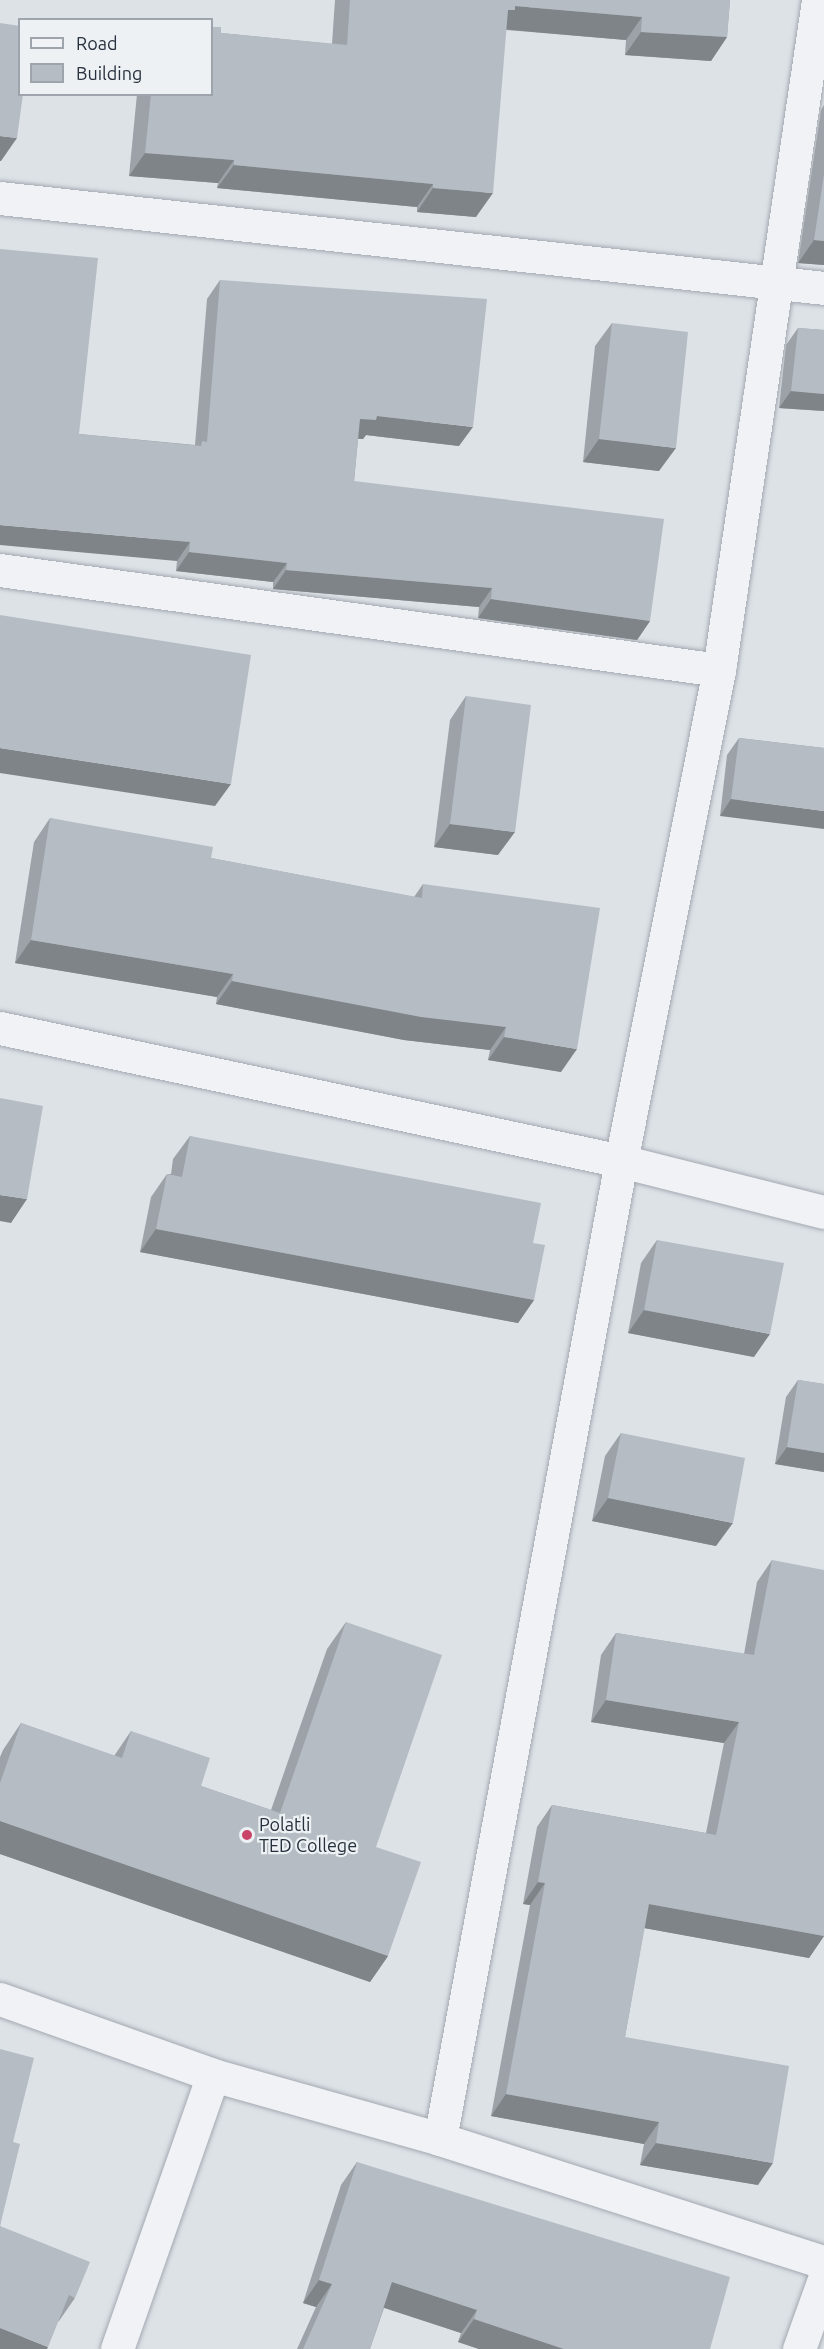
<!DOCTYPE html>
<html>
<head>
<meta charset="utf-8">
<style>
	body { margin:0 }
	#map { position:relative; width:824px; height:2349px; overflow:hidden; background:#dde2e7; font-family:Ubuntu,sans-serif }
	div>[style] { position:absolute }
	.roads { filter:drop-shadow(0 0 2px #a3a9b1) drop-shadow(0 0 2px #a3a9b1) }
	.minor>* { height:33px; margin:-16.5px; padding:0 16.5px; transform-origin:16.5px; border-radius:16.5px; background:#f0f2f5 }
	.wall>* { inset:0; background:#9ca2a8 }
	.shaded-wall>* { inset:0; background:#7f8488 }
	.building>* { inset:0; background:#b5bcc3 }
	.dots>* { width:16px; height:16px; translate:-50% -50%; box-sizing:border-box; border:3px solid #edf1f4; border-radius:50% }
	span { translate:-50% -50%; white-space:nowrap; text-align:center; line-height:1.15; -webkit-text-stroke:4.5px #edf1f4; paint-order:stroke }
	.poi-label { font-size:18px; color:#27313d }
	.left { translate:0 -50%; text-align:left }
	.legend { position:absolute; left:18px; top:18px; width:195px; height:78px; box-sizing:border-box; background:#edf1f4; border:2px solid #9ea4ab; margin:0; padding:8px 10px; list-style:none; font-size:18px; color:#27313d }
	.legend li { display:flex; align-items:center; gap:12px; height:30px }
	.legend b { width:30px; border:2px solid #9ea4ab }
</style>
</head>
<body>
<div id="map">
	<div class="roads">
		<div class="minor">
			<i style="left:0;top:198px;width:829px;rotate:6.23deg"></i>
			<i style="left:0;top:570px;width:726px;rotate:7.92deg"></i>
			<i style="left:0;top:1028px;width:635px;rotate:12.09deg"></i>
			<i style="left:621px;top:1161px;width:209px;rotate:14.1deg"></i>
			<i style="left:0;top:1999px;width:226px;rotate:19.6deg"></i>
			<i style="left:213px;top:2075px;width:236px;rotate:15.7deg"></i>
			<i style="left:440px;top:2139px;width:403px;rotate:17.8deg"></i>
			<i style="left:440px;top:2139px;width:995px;rotate:-79.51deg"></i>
			<i style="left:621px;top:1161px;width:501px;rotate:-78.71deg"></i>
			<i style="left:719px;top:670px;width:677px;rotate:-81.59deg"></i>
			<i style="left:117px;top:2349px;width:290px;rotate:-70.7deg"></i>
			<i style="left:799px;top:2349px;width:74px;rotate:-70.3deg"></i>
		</div>
	</div>
	<div class="wall">
		<i style="clip-path:polygon(335px 0,730px 0,727px 37px,711px 61px,625px 55px,626px 40px,506px 30px,476px 217px,417px 212px,417px 207px,217px 188px,218px 183px,129px 176px,137px 94px,212px 94px,221px 33px,332px 44px)"></i>
		<i style="clip-path:polygon(824px 105px,824px 265px,798px 263px,821px 110px)"></i>
		<i style="clip-path:polygon(220px 280px,459px 446px,366px 435px,363px 439px,358px 439px,354px 481px,650px 621px,637px 640px,478px 618px,479px 607px,273px 589px,273px 582px,176px 571px,177px 561px,79px 434px,195px 445px,207px 299px)"></i>
		<i style="clip-path:polygon(612px 323px,659px 471px,583px 462px,595px 346px)"></i>
		<i style="clip-path:polygon(798px 328px,824px 330px,824px 411px,779px 408px,786px 345px)"></i>
		<i style="clip-path:polygon(466px 696px,498px 855px,434px 847px,450px 720px)"></i>
		<i style="clip-path:polygon(739px 738px,824px 748px,720px 816px,727px 755px)"></i>
		<i style="clip-path:polygon(50px 818px,211px 858px,414px 897px,423px 884px,561px 1072px,488px 1060px,490px 1050px,404px 1040px,216px 1004px,217px 997px,15px 963px,34px 842px)"></i>
		<i style="clip-path:polygon(190px 1136px,533px 1243px,534px 1300px,518px 1323px,140px 1252px,151px 1197px,167px 1174px,171px 1174px,173px 1159px)"></i>
		<i style="clip-path:polygon(657px 1240px,754px 1357px,628px 1333px,641px 1263px)"></i>
		<i style="clip-path:polygon(798px 1380px,824px 1384px,824px 1472px,775px 1464px,786px 1397px)"></i>
		<i style="clip-path:polygon(621px 1433px,716px 1546px,592px 1521px,605px 1456px)"></i>
		<i style="clip-path:polygon(772px 1560px,824px 1936px,809px 1958px,644px 1928px,625px 2037px,758px 2185px,640px 2165px,644px 2144px,491px 2116px,530px 1905px,523px 1904px,537px 1827px,552px 1805px,706px 1833px,724px 1743px,591px 1722px,601px 1655px,616px 1633px,744px 1654px,757px 1582px)"></i>
		<i style="clip-path:polygon(346px 1622px,376px 1847px,388px 1956px,370px 1982px,0 1854px,0 1757px,3px 1750px,21px 1723px,114px 1756px,131px 1731px,201px 1786px,271px 1810px,327px 1649px)"></i>
		<i style="clip-path:polygon(0 2049px,13px 2142px,0 2226px,75px 2298px,59px 2321px,0 2349px)"></i>
		<i style="clip-path:polygon(357px 2162px,710px 2349px,479px 2349px,458px 2342px,461px 2333px,384px 2308px,370px 2349px,297px 2349px,316px 2307px,303px 2303px,341px 2185px)"></i>
	</div>
	<div class="shaded-wall">
		<i style="clip-path:polygon(515px 6px,642px 17px,626px 40px,501px 29px,508px 10px)"></i>
		<i style="clip-path:polygon(641px 32px,727px 37px,711px 61px,625px 55px)"></i>
		<i style="clip-path:polygon(0 136px,17px 138px,1px 161px,0 161px)"></i>
		<i style="clip-path:polygon(145px 153px,234px 160px,218px 183px,129px 176px)"></i>
		<i style="clip-path:polygon(234px 165px,433px 184px,417px 207px,217px 188px)"></i>
		<i style="clip-path:polygon(433px 188px,493px 193px,476px 217px,417px 212px)"></i>
		<i style="clip-path:polygon(814px 240px,824px 241px,824px 265px,798px 263px)"></i>
		<i style="clip-path:polygon(791px 391px,824px 394px,824px 411px,779px 408px)"></i>
		<i style="clip-path:polygon(377px 416px,473px 427px,459px 446px,366px 435px,363px 439px,347px 438px,360px 419px)"></i>
		<i style="clip-path:polygon(599px 439px,676px 448px,659px 471px,583px 462px)"></i>
		<i style="clip-path:polygon(0 525px,190px 542px,177px 561px,0 545px)"></i>
		<i style="clip-path:polygon(189px 552px,287px 563px,273px 582px,176px 571px)"></i>
		<i style="clip-path:polygon(286px 570px,492px 588px,479px 607px,273px 589px)"></i>
		<i style="clip-path:polygon(491px 599px,650px 621px,637px 640px,478px 618px)"></i>
		<i style="clip-path:polygon(0 748px,231px 784px,215px 806px,0 773px)"></i>
		<i style="clip-path:polygon(731px 799px,824px 811px,824px 829px,720px 816px)"></i>
		<i style="clip-path:polygon(450px 824px,515px 832px,498px 855px,434px 847px)"></i>
		<i style="clip-path:polygon(31px 940px,233px 974px,217px 997px,15px 963px)"></i>
		<i style="clip-path:polygon(232px 981px,506px 1027px,490px 1050px,404px 1040px,216px 1004px)"></i>
		<i style="clip-path:polygon(504px 1037px,577px 1049px,561px 1072px,488px 1060px)"></i>
		<i style="clip-path:polygon(0 1195px,27px 1199px,11px 1223px,0 1221px)"></i>
		<i style="clip-path:polygon(156px 1229px,534px 1300px,518px 1323px,140px 1252px)"></i>
		<i style="clip-path:polygon(644px 1310px,770px 1334px,754px 1357px,628px 1333px)"></i>
		<i style="clip-path:polygon(787px 1447px,824px 1453px,824px 1472px,775px 1464px)"></i>
		<i style="clip-path:polygon(608px 1498px,733px 1523px,716px 1546px,592px 1521px)"></i>
		<i style="clip-path:polygon(606px 1700px,739px 1722px,724px 1743px,591px 1722px)"></i>
		<i style="clip-path:polygon(0 1821px,388px 1956px,370px 1982px,0 1854px)"></i>
		<i style="clip-path:polygon(538px 1882px,545px 1883px,530px 1905px,523px 1904px)"></i>
		<i style="clip-path:polygon(649px 1904px,824px 1936px,809px 1958px,633px 1926px)"></i>
		<i style="clip-path:polygon(506px 2094px,659px 2122px,644px 2144px,491px 2116px)"></i>
		<i style="clip-path:polygon(656px 2143px,773px 2163px,758px 2185px,640px 2165px)"></i>
		<i style="clip-path:polygon(319px 2280px,332px 2284px,316px 2307px,303px 2303px)"></i>
		<i style="clip-path:polygon(392px 2282px,477px 2310px,461px 2333px,376px 2305px)"></i>
		<i style="clip-path:polygon(474px 2319px,564px 2349px,479px 2349px,458px 2342px)"></i>
		<i style="clip-path:polygon(0 2328px,48px 2347px,47px 2349px,0 2349px)"></i>
	</div>
	<div class="building">
		<i style="clip-path:polygon(350px 0,730px 0,727px 37px,641px 32px,642px 17px,515px 6px,515px 10px,508px 10px,493px 193px,433px 188px,433px 184px,234px 165px,234px 160px,145px 153px,151px 94px,212px 94px,212px 27px,221px 27px,221px 33px,347px 45px)"></i>
		<i style="clip-path:polygon(0 23px,20px 26px,20px 94px,23px 94px,17px 138px,0 136px)"></i>
		<i style="clip-path:polygon(824px 174px,824px 241px,814px 240px)"></i>
		<i style="clip-path:polygon(0 249px,98px 258px,79px 434px,201px 446px,202px 441px,207px 442px,220px 280px,487px 299px,473px 427px,377px 416px,376px 420px,360px 419px,354px 481px,664px 519px,650px 621px,491px 599px,492px 588px,286px 570px,287px 563px,189px 552px,190px 542px,0 525px)"></i>
		<i style="clip-path:polygon(612px 323px,688px 332px,676px 448px,599px 439px)"></i>
		<i style="clip-path:polygon(798px 328px,824px 330px,824px 394px,791px 391px)"></i>
		<i style="clip-path:polygon(0 615px,251px 655px,231px 784px,0 748px)"></i>
		<i style="clip-path:polygon(466px 696px,531px 705px,515px 832px,450px 824px)"></i>
		<i style="clip-path:polygon(739px 738px,824px 748px,824px 811px,731px 799px)"></i>
		<i style="clip-path:polygon(50px 818px,213px 847px,211px 858px,422px 898px,423px 884px,600px 908px,577px 1049px,504px 1037px,506px 1027px,421px 1017px,232px 981px,233px 974px,31px 940px)"></i>
		<i style="clip-path:polygon(0 1098px,43px 1106px,27px 1199px,0 1195px)"></i>
		<i style="clip-path:polygon(190px 1136px,541px 1203px,533px 1243px,545px 1245px,534px 1300px,156px 1229px,167px 1174px,182px 1177px)"></i>
		<i style="clip-path:polygon(657px 1240px,784px 1263px,770px 1334px,644px 1310px)"></i>
		<i style="clip-path:polygon(798px 1380px,824px 1384px,824px 1453px,787px 1447px)"></i>
		<i style="clip-path:polygon(621px 1433px,745px 1458px,733px 1523px,608px 1498px)"></i>
		<i style="clip-path:polygon(772px 1560px,824px 1570px,824px 1936px,649px 1904px,625px 2037px,789px 2066px,773px 2163px,656px 2143px,659px 2122px,506px 2094px,545px 1883px,538px 1882px,552px 1805px,716px 1835px,739px 1722px,606px 1700px,616px 1633px,754px 1655px)"></i>
		<i style="clip-path:polygon(346px 1622px,442px 1655px,376px 1847px,421px 1862px,388px 1956px,0 1821px,0 1783px,21px 1723px,122px 1758px,131px 1731px,210px 1758px,201px 1786px,280px 1813px)"></i>
		<i style="clip-path:polygon(0 2049px,34px 2058px,13px 2142px,20px 2144px,0 2226px,90px 2262px,75px 2298px,69px 2295px,48px 2347px,0 2328px)"></i>
		<i style="clip-path:polygon(357px 2162px,730px 2277px,710px 2349px,564px 2349px,474px 2319px,477px 2310px,392px 2282px,370px 2349px,303px 2349px,332px 2284px,319px 2280px)"></i>
	</div>
	<div class="dots">
		<i style="left:247px;top:1835px;background:#ca4467"></i>
	</div>
	<div class="poi-label">
		<span class="left" style="left:259px;top:1835px">Polatli<br>TED College</span>
	</div>
	<ul class="legend">
	<li><b style="height:8px;background:#f0f2f5"></b>Road</li>
	<li><b style="height:16px;background:#b5bcc3"></b>Building</li>
	</ul>
</div>
</body>
</html>
